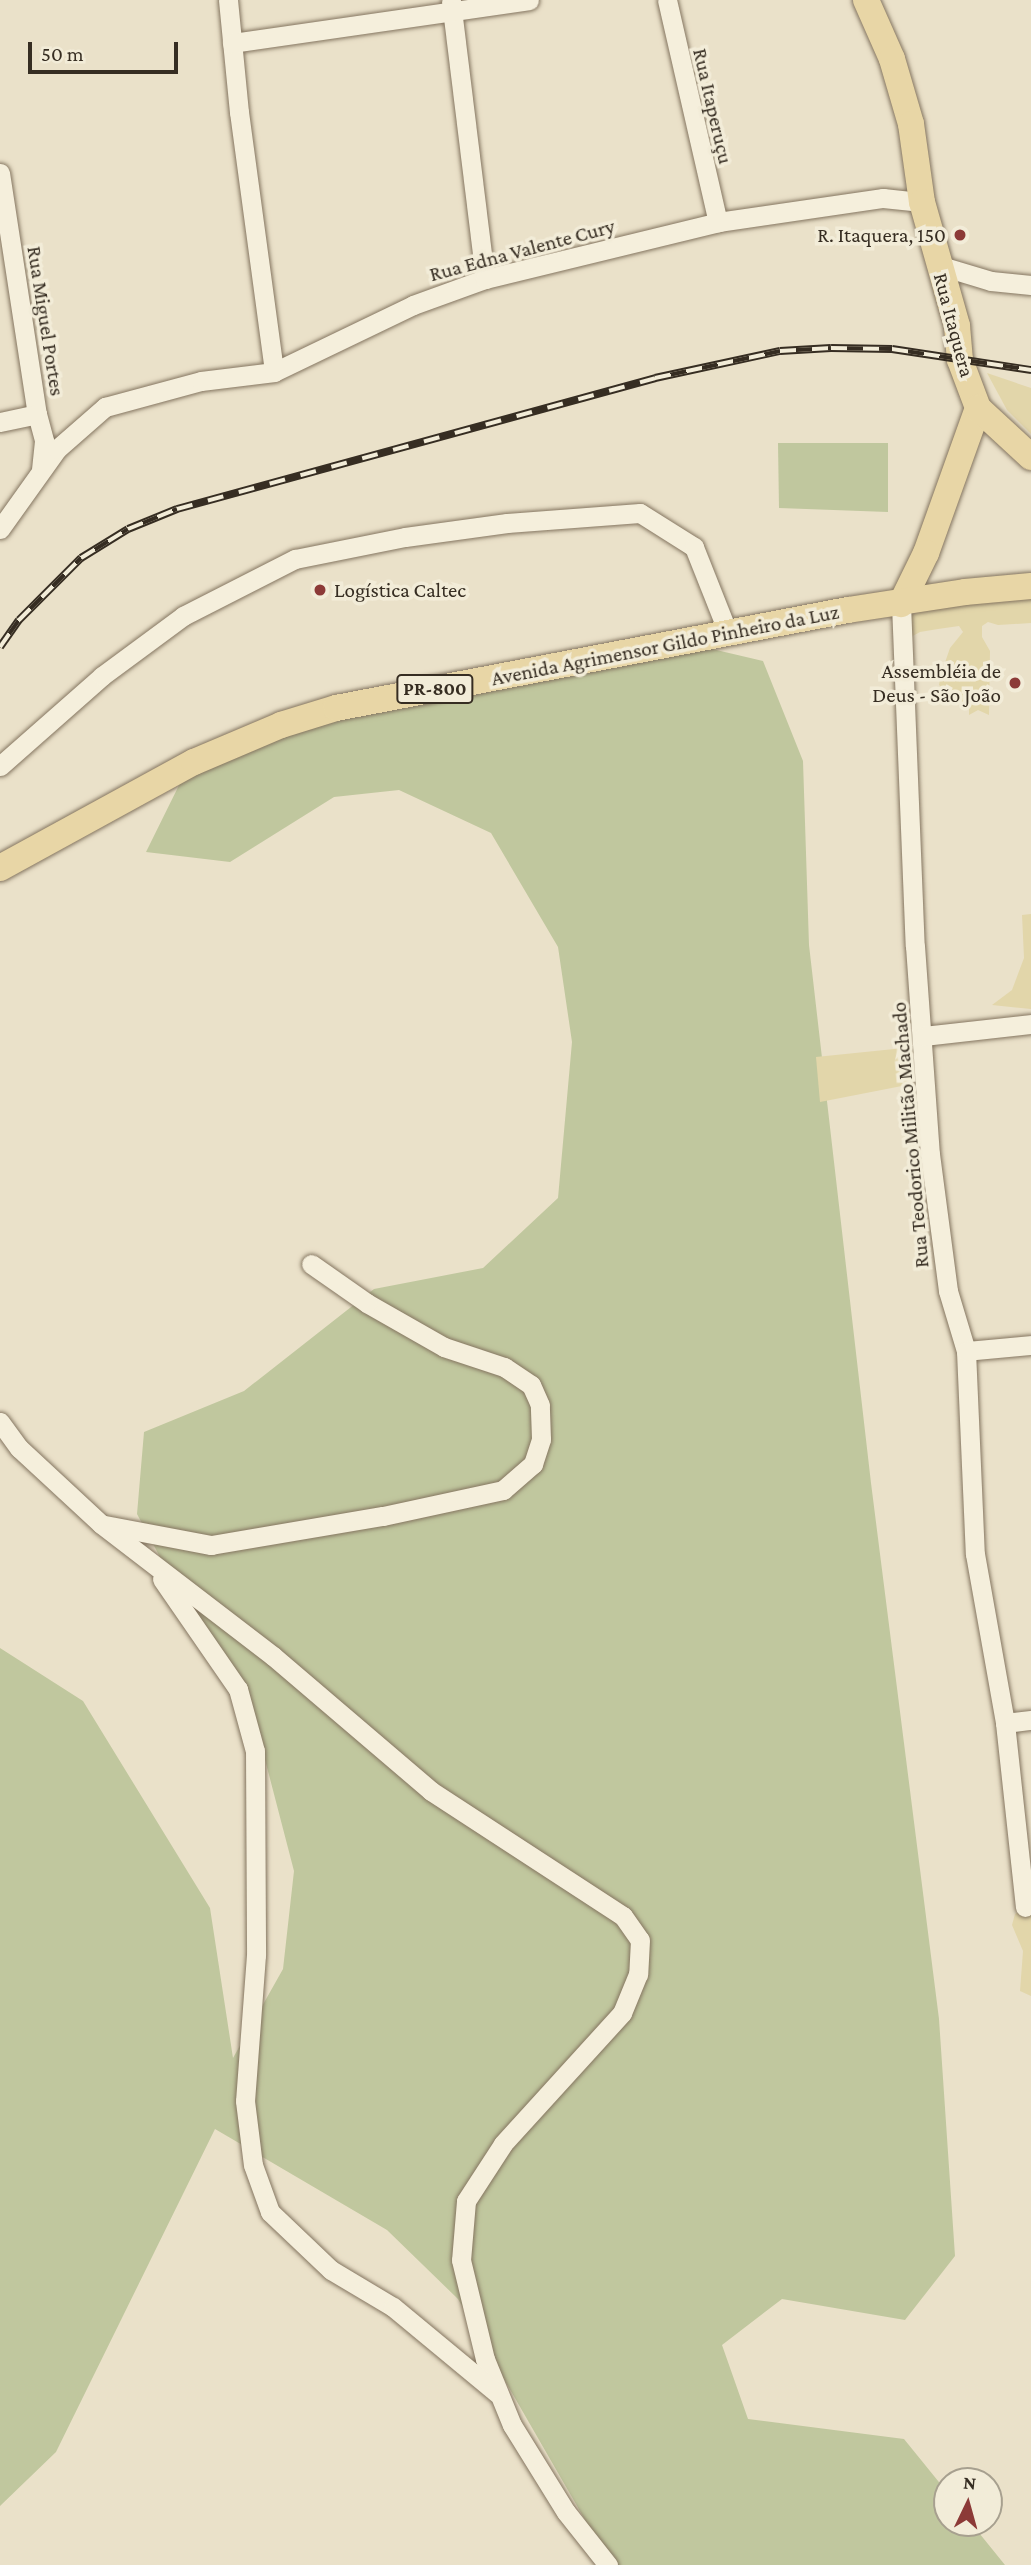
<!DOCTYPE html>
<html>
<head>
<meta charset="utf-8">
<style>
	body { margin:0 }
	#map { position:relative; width:1031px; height:2565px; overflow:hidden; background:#eae1c9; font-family:"Crimson Pro",serif }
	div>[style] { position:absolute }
	.green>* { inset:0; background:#c0c79e }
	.sand>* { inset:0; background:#e2d6aa }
	.roads { filter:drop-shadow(0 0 2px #847560) drop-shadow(0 0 2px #847560) }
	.minor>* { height:19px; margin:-9.5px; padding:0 9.5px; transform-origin:9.5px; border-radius:9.5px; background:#f5efdc }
	.major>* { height:26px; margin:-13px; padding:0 13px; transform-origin:13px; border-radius:13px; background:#e8d6a6 }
	.rail>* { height:8px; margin-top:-4px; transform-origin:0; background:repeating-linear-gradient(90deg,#f2ecd8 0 16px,#362d22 0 32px); box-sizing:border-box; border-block:2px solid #362d22 }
	.dots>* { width:19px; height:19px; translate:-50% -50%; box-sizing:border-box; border:4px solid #f2ecd8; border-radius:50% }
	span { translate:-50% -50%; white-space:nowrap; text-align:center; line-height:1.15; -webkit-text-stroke:7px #f2ecd8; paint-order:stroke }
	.shield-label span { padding:2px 5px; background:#f2ecd8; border:2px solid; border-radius:5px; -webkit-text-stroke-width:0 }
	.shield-label { font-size:19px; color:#362d22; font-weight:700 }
	.street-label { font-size:21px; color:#362d22 }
	.poi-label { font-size:21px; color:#362d22 }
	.right { translate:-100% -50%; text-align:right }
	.left { translate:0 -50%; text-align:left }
	.north { position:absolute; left:933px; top:2467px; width:70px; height:70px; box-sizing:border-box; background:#f2ecd8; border:2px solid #a7a08f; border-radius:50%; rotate:5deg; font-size:19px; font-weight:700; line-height:28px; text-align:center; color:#362d22 }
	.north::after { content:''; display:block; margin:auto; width:24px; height:32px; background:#8c3a37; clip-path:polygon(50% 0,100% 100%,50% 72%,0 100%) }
	.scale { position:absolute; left:28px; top:42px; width:150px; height:32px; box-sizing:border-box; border:4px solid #362d22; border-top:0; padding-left:9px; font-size:21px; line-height:24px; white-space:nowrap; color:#362d22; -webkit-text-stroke:5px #f2ecd8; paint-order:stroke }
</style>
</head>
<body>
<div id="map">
	<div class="green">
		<i style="clip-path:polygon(778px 443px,888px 443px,888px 512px,779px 508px)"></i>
		<i style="clip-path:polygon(695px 645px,763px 661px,803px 761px,809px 945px,871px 1483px,939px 2019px,955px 2256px,905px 2320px,782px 2299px,722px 2345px,748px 2419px,904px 2439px,947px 2492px,947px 2523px,971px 2523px,1005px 2565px,611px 2565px,458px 2299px,387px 2230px,215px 2129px,56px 2452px,0 2506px,0 1648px,83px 1701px,210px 1908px,233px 2058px,283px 1969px,294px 1871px,262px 1748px,137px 1514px,144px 1432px,244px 1391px,374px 1289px,483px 1268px,558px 1198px,572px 1042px,558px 947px,491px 833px,399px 790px,334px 797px,230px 862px,146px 852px,187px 769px,287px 726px)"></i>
	</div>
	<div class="sand">
		<i style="clip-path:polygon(987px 373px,1031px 388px,1031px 434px,1007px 410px)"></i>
		<i style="clip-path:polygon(1031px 588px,1031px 623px,998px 625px,988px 622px,982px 626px,982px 637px,990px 651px,989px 715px,978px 710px,969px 715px,969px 704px,957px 701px,950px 705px,947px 692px,939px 685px,941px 674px,950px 648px,963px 632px,959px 626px,938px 629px,920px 632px,907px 639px,911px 615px,923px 610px)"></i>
		<i style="clip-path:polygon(1031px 914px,1031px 1009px,992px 1005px,1012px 990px,1024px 958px,1022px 915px)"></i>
		<i style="clip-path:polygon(904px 1048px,907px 1085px,820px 1102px,816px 1057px)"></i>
		<i style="clip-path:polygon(1025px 1907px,1031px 1907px,1031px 1996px,1020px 1991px,1023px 1951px,1012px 1925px,1015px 1914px)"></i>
	</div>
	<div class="roads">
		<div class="minor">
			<i style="left:228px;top:0;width:113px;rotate:84.4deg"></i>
			<i style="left:239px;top:112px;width:262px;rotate:82.3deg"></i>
			<i style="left:667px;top:0;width:228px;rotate:77.1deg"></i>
			<i style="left:451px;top:1px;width:280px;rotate:83deg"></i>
			<i style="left:232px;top:43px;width:300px;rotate:-8.2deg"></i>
			<i style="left:0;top:173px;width:244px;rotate:81.3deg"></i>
			<i style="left:37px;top:414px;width:28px;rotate:75deg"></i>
			<i style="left:44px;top:441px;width:28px;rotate:96deg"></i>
			<i style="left:938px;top:265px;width:55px;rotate:16.8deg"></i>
			<i style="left:991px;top:281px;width:40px;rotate:5.7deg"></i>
			<i style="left:0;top:422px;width:38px;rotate:-12deg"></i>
			<i style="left:0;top:529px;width:98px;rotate:-54.5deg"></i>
			<i style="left:57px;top:449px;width:64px;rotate:-41.2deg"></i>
			<i style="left:105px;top:407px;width:99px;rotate:-15.2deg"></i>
			<i style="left:201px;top:381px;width:74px;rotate:-7deg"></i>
			<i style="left:274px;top:372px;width:154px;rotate:-25.7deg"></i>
			<i style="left:413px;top:305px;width:77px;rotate:-19.9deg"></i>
			<i style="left:485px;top:279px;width:240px;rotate:-13.7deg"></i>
			<i style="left:718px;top:222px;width:167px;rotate:-8.3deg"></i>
			<i style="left:883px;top:198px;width:39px;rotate:6deg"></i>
			<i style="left:901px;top:604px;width:342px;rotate:87.7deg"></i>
			<i style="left:915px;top:946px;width:209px;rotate:85.9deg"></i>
			<i style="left:930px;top:1154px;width:138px;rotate:82.5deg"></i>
			<i style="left:948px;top:1291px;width:63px;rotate:73.3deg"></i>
			<i style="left:966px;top:1351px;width:203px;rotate:87.5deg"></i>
			<i style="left:975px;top:1554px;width:172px;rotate:79.9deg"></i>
			<i style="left:1005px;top:1723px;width:185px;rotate:83.8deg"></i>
			<i style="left:0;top:766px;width:136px;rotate:-41.4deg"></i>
			<i style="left:102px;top:676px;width:101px;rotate:-36.5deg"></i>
			<i style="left:183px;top:616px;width:126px;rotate:-27deg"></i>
			<i style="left:295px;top:559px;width:112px;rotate:-11.3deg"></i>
			<i style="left:405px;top:537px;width:103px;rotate:-7.8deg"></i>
			<i style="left:507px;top:523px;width:133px;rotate:-4.3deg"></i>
			<i style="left:640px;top:513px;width:64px;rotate:32.2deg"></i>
			<i style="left:694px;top:547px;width:92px;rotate:68.4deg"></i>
			<i style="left:924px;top:1036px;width:108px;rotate:-6.4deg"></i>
			<i style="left:966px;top:1351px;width:65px;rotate:-5.3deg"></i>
			<i style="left:0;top:1422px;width:32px;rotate:54deg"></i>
			<i style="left:19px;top:1448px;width:112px;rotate:42.8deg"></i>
			<i style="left:101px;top:1524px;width:217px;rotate:37.5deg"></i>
			<i style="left:273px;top:1656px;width:208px;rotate:40.5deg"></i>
			<i style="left:431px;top:1791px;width:229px;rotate:33.1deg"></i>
			<i style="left:623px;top:1916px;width:29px;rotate:55deg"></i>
			<i style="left:640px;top:1940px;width:34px;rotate:93deg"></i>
			<i style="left:638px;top:1974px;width:42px;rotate:112.3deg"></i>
			<i style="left:622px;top:2013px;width:177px;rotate:132.3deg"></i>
			<i style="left:503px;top:2144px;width:68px;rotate:123deg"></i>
			<i style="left:466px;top:2201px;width:59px;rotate:94.8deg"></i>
			<i style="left:461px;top:2260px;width:102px;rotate:76.4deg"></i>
			<i style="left:485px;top:2359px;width:71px;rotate:67.8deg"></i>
			<i style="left:512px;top:2425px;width:102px;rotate:58.2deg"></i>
			<i style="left:566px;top:2512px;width:68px;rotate:51.6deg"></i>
			<i style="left:105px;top:1525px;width:108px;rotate:10.7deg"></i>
			<i style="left:211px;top:1545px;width:174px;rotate:-9.6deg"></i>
			<i style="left:383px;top:1516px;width:123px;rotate:-12.2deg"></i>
			<i style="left:503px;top:1490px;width:40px;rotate:-41deg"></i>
			<i style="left:533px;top:1464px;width:26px;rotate:-72deg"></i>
			<i style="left:541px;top:1439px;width:34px;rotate:-92deg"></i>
			<i style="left:540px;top:1405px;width:22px;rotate:-114deg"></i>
			<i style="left:531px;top:1385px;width:32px;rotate:-146deg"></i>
			<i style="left:504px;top:1367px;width:63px;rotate:-161.6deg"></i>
			<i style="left:444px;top:1347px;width:89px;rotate:-150.3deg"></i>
			<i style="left:367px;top:1303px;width:68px;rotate:-145.1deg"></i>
			<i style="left:162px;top:1579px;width:134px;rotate:55.4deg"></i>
			<i style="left:238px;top:1689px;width:64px;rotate:74.7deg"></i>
			<i style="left:255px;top:1751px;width:204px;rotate:89.7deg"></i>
			<i style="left:256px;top:1955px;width:146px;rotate:94.3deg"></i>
			<i style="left:245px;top:2101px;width:64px;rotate:82.9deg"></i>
			<i style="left:253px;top:2165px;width:50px;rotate:70.1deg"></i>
			<i style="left:270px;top:2212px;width:84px;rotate:43.6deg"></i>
			<i style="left:331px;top:2270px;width:72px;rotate:30.8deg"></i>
			<i style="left:393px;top:2307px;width:135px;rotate:39.6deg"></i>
			<i style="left:1005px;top:1723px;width:26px;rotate:-7deg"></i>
		</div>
		<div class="major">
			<i style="left:866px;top:0;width:64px;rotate:66.2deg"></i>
			<i style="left:892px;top:59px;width:68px;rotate:73.7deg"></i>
			<i style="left:911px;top:124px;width:79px;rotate:82deg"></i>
			<i style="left:922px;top:202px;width:129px;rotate:74.2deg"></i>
			<i style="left:957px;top:326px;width:34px;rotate:85deg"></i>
			<i style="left:960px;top:360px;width:51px;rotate:69.4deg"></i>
			<i style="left:978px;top:408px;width:154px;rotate:109.7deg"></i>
			<i style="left:926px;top:553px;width:57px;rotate:116.1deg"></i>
			<i style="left:978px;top:408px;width:72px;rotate:42.8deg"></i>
			<i style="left:0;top:868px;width:221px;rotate:-28.7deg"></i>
			<i style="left:194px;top:762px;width:95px;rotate:-23deg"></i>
			<i style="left:281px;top:725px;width:58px;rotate:-17.2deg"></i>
			<i style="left:336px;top:708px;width:521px;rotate:-10.84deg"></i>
			<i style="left:848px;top:610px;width:118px;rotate:-8.7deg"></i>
			<i style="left:965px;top:592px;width:66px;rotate:-5.2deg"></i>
		</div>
	</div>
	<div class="rail">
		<i style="left:0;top:647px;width:33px;rotate:-55deg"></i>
		<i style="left:19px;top:620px;width:88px;rotate:-45deg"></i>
		<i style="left:81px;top:558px;width:55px;rotate:-31.7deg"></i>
		<i style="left:128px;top:529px;width:53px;rotate:-22.2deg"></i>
		<i style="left:177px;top:509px;width:496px;rotate:-15.3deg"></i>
		<i style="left:655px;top:378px;width:128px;rotate:-12.2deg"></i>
		<i style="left:780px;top:351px;width:51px;rotate:-3.4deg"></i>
		<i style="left:831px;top:348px;width:61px;rotate:0.9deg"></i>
		<i style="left:892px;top:349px;width:141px;rotate:8.6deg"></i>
	</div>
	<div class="dots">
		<i style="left:960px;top:235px;background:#8c3a37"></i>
		<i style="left:320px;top:590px;background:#8c3a37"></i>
		<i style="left:1015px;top:683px;background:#8c3a37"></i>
	</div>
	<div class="shield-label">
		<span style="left:435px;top:689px">PR-800</span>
	</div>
	<div class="street-label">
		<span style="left:713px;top:106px;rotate:77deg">Rua Itaperuçu</span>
		<span style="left:522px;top:250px;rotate:-15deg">Rua Edna Valente Cury</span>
		<span style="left:46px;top:321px;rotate:81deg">Rua Miguel Portes</span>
		<span style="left:954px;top:325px;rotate:75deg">Rua Itaquera</span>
		<span style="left:665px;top:645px;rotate:-11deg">Avenida Agrimensor Gildo Pinheiro da Luz</span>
		<span style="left:910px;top:1135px;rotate:-95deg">Rua Teodorico Militão Machado</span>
	</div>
	<div class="poi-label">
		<span class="right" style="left:946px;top:235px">R. Itaquera, 150</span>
		<span class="left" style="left:334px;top:590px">Logística Caltec</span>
		<span class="right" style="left:1001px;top:683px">Assembléia de<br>Deus - São João</span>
	</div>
	<div class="north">N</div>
	<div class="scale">50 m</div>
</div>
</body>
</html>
